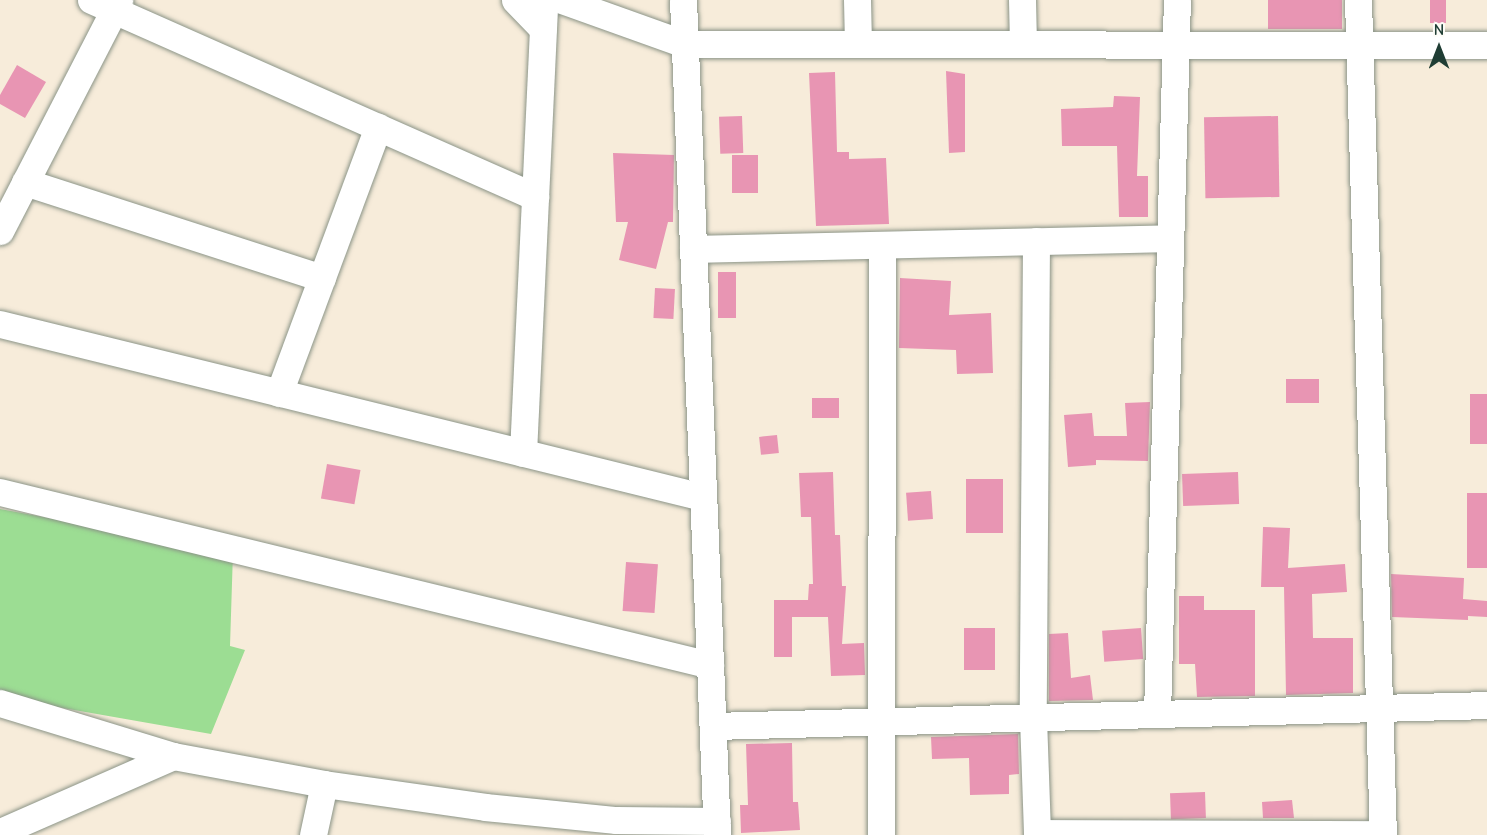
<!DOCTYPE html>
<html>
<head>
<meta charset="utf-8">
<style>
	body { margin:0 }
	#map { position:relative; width:1487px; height:835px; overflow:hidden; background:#f7ecda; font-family:"Comic Neue",sans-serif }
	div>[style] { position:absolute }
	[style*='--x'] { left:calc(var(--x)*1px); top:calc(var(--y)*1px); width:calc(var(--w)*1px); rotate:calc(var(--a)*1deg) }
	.green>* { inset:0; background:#9cdd93 }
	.building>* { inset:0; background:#e895b3; transform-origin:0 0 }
	.roads { filter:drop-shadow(0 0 2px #8b9487) drop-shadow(0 0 2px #8b9487) }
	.minor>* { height:27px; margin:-13.5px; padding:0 13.5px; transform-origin:13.5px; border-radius:13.5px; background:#fff }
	span { translate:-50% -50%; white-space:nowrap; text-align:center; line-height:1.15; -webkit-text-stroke:4.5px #fdfcf7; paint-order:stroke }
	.north { position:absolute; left:1409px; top:18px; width:60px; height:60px; -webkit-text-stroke:4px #fdfcf7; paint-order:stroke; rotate:0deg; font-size:16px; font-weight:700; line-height:24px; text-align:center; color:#1f3d34 }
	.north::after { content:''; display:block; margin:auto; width:21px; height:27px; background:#1f3d34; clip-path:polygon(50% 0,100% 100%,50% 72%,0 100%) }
</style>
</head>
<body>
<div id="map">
	<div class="green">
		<div style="clip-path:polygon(0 509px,233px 552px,230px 646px,245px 650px,211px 734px,0 697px)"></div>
	</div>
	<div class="building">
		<div style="left:1268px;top:0;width:74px;height:29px"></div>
		<div style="left:1430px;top:0;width:16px;height:23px"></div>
		<div style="clip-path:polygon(17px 65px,46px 82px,25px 118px,0 104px,0 95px)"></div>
		<div style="clip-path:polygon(946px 71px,965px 74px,965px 152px,949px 153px)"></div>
		<div style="clip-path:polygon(835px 72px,837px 152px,849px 152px,849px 159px,886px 158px,889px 224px,816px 226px,809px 73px)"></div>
		<div style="clip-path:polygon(1114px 96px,1140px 97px,1137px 176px,1148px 176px,1148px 217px,1119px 217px,1117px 146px,1062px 146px,1061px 109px,1113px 107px)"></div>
		<div style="left:742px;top:116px;width:37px;height:23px;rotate:88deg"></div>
		<div style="left:1278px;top:116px;width:81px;height:74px;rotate:89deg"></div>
		<div style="clip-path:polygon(613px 153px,674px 155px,673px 222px,668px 222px,656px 269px,619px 260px,628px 222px,616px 222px)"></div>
		<div style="left:758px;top:155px;width:38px;height:26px;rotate:90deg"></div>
		<div style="left:718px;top:272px;width:18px;height:46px"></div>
		<div style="clip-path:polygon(900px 278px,951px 281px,949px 315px,991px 313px,993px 373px,957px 374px,956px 350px,899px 348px)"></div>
		<div style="left:655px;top:288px;width:20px;height:30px;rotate:3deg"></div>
		<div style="left:1286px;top:379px;width:33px;height:24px"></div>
		<div style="left:1487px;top:394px;width:50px;height:17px;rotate:90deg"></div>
		<div style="left:812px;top:398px;width:27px;height:20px"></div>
		<div style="clip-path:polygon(1150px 402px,1148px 461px,1096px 460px,1096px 465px,1068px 467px,1064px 415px,1092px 413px,1094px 436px,1127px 436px,1125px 403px)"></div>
		<div style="left:777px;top:435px;width:18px;height:18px;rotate:84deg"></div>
		<div style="left:327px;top:464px;width:34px;height:35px;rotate:10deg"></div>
		<div style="clip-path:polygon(833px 472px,835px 535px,840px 535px,842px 586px,846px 586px,842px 644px,864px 643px,865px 675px,831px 676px,828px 617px,792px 617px,792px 657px,774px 657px,774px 600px,808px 600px,809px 584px,813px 584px,811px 517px,801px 517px,799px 473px)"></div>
		<div style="left:1238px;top:472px;width:32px;height:56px;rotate:88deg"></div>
		<div style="left:966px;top:479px;width:37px;height:54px"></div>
		<div style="left:931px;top:491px;width:28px;height:25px;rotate:86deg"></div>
		<div style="left:1487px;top:493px;width:75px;height:20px;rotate:90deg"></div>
		<div style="clip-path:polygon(1263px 527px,1290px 528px,1288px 568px,1345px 564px,1347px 592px,1312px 594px,1313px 638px,1353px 638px,1353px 693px,1286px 695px,1284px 587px,1261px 587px)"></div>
		<div style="left:626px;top:562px;width:32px;height:49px;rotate:4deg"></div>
		<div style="clip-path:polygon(1391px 574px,1464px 578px,1463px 599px,1487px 601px,1487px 617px,1468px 616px,1468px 620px,1392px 617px)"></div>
		<div style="clip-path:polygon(1179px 596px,1204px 596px,1204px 610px,1255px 610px,1255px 696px,1197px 697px,1195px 664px,1179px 664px)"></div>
		<div style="left:964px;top:628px;width:31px;height:42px"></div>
		<div style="left:1141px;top:628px;width:31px;height:39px;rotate:86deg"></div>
		<div style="clip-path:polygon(1068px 633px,1071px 678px,1090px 675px,1093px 700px,1049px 701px,1049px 634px)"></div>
		<div style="clip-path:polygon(1018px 734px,1019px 774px,1009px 775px,1009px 794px,970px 795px,969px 758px,932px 759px,931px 737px)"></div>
		<div style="clip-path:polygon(792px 743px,793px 802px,798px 802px,800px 830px,741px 833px,740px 805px,748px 805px,746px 744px)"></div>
		<div style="left:1205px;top:792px;width:26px;height:35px;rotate:88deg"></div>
		<div style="clip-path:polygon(1292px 800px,1294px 818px,1263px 818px,1262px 802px)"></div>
	</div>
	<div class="roads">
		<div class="minor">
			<div style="--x:91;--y:0;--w:486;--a:23.9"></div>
			<div style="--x:515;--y:0;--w:40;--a:46"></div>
			<div style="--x:562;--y:0;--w:131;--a:19.7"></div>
			<div style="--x:685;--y:44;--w:802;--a:0.07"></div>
			<div style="--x:683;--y:0;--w:836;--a:87.67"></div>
			<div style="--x:857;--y:0;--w:44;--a:88.7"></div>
			<div style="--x:1022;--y:0;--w:44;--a:88.7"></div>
			<div style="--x:1358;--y:0;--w:835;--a:88.29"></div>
			<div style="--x:25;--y:182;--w:312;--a:17.9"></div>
			<div style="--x:0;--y:231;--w:260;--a:-62.7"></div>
			<div style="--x:1036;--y:241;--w:477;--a:90.4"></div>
			<div style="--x:1033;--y:718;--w:117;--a:88"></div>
			<div style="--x:693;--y:249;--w:477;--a:-1.3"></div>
			<div style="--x:0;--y:324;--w:724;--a:13.83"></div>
			<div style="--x:279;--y:393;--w:284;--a:-69.6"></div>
			<div style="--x:523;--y:453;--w:453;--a:-87.3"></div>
			<div style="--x:0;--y:492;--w:731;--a:13.69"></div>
			<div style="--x:0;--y:703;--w:181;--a:17"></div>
			<div style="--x:173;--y:756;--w:154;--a:10.5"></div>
			<div style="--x:324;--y:784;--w:163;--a:8.1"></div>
			<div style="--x:485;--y:807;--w:132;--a:5.7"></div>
			<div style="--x:616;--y:820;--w:101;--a:0.6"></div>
			<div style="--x:1157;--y:714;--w:714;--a:-88.4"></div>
			<div style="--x:713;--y:726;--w:774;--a:-1.55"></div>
			<div style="--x:0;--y:832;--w:189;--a:-23.7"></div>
			<div style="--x:1037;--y:833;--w:346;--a:0.2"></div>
			<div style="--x:313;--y:835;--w:52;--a:-77.8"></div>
			<div style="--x:881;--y:835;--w:590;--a:-89.9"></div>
		</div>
	</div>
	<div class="north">N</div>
</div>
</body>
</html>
